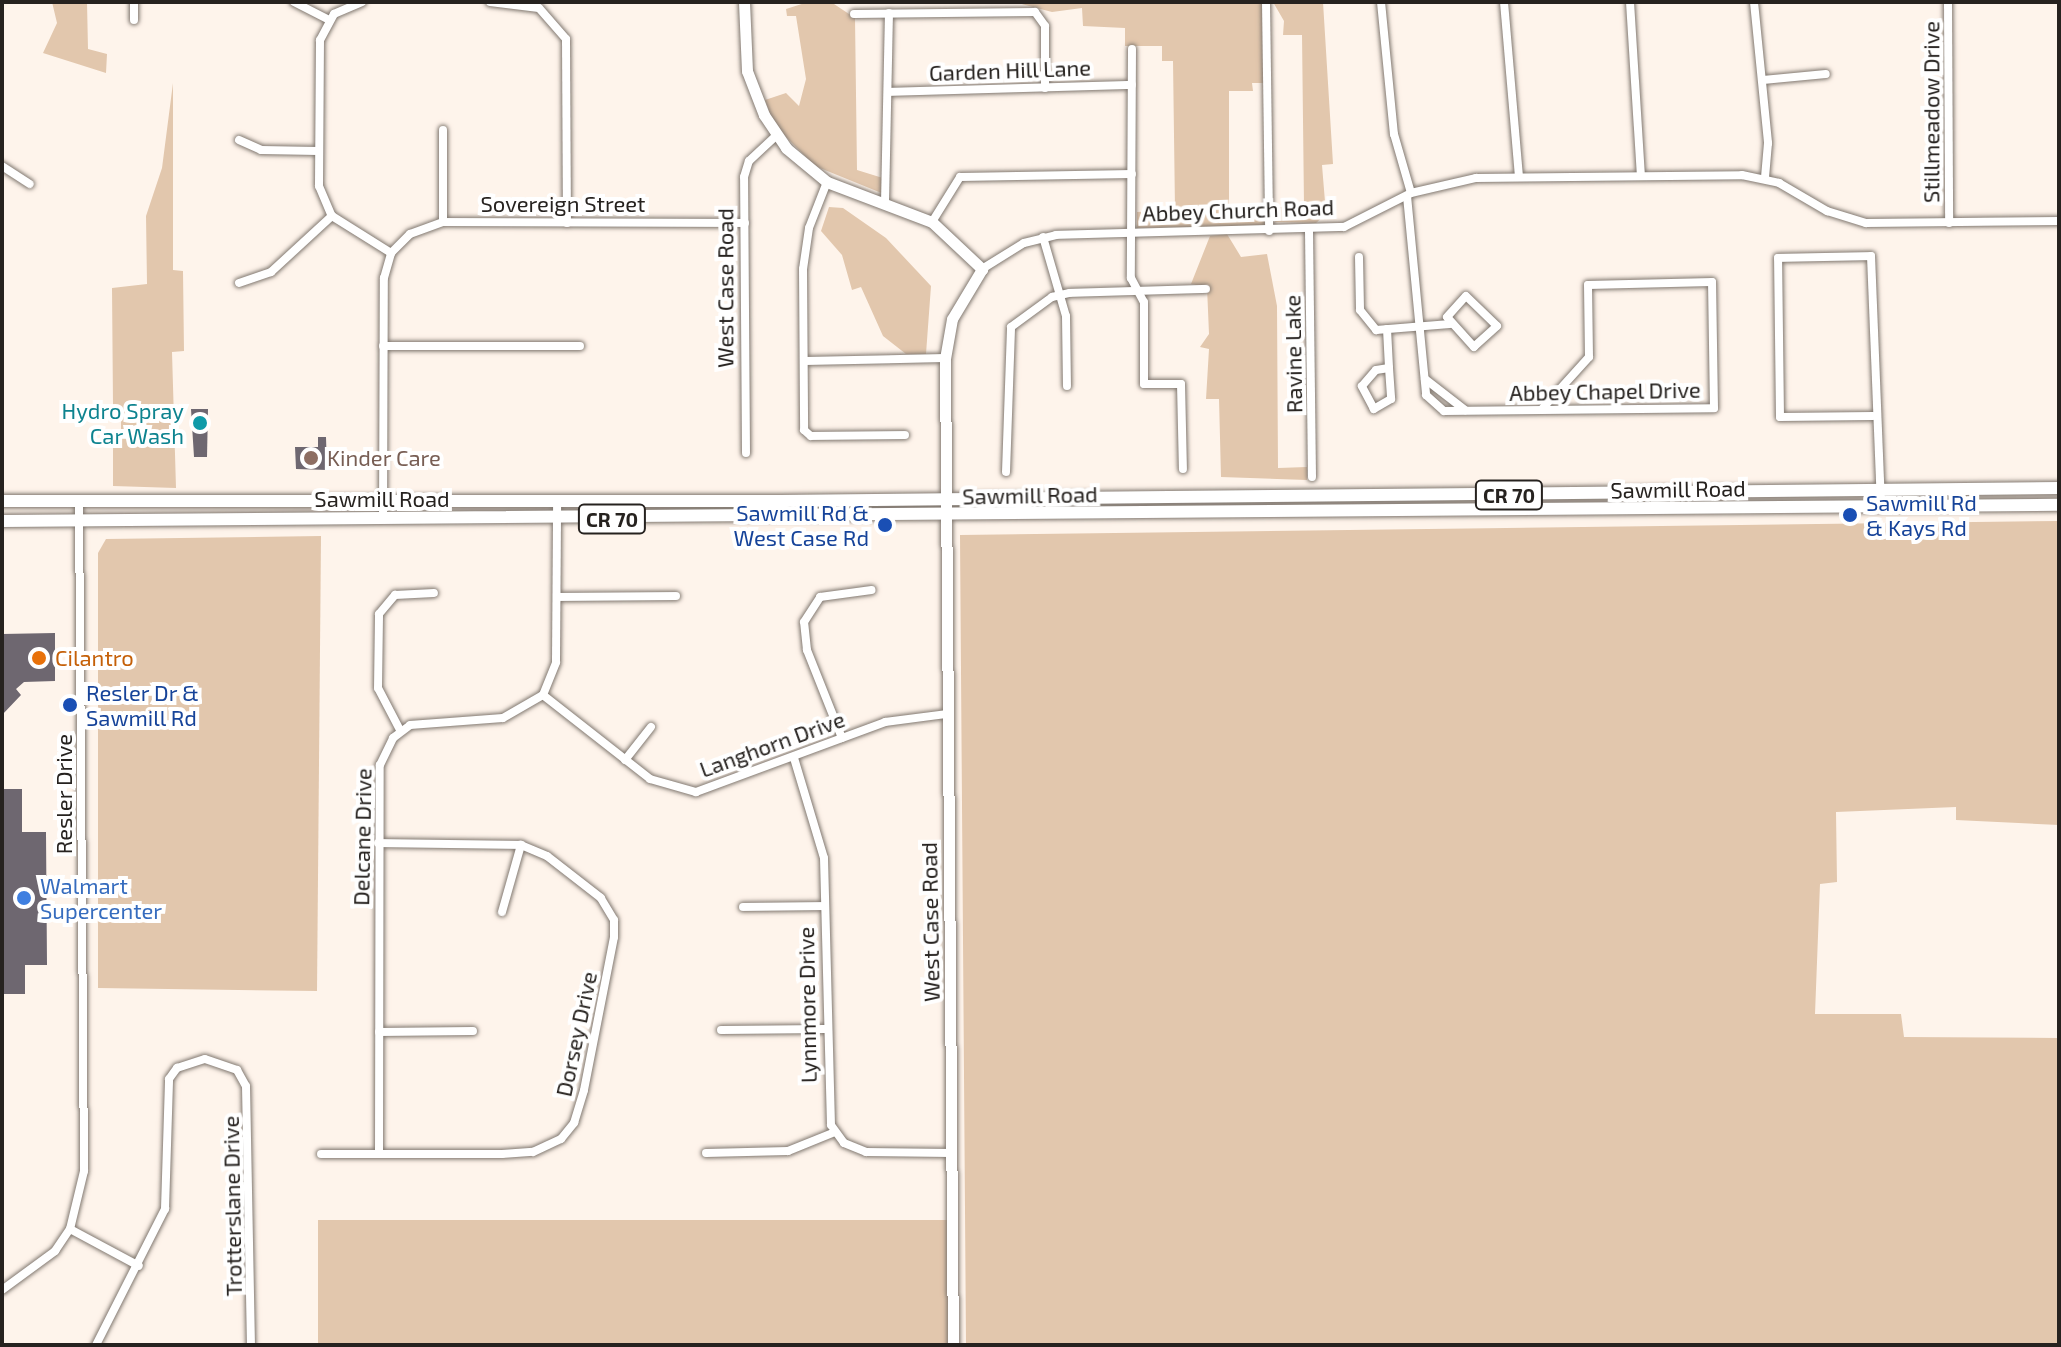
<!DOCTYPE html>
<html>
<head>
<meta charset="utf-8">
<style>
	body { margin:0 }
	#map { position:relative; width:2061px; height:1347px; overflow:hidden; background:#fef4eb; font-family:"Exo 2",sans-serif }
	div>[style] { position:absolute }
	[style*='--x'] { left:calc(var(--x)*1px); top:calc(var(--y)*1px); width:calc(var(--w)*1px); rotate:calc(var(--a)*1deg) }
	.green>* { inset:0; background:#e2c7ad; transform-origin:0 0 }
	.building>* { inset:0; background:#6e6770 }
	.roads { filter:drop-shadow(0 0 2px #817870) drop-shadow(0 0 2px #817870) }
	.minor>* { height:8px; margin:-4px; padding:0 4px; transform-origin:4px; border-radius:4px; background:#fff }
	.secondary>* { height:11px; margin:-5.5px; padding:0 5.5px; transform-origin:5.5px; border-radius:5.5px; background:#fff }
	.primary>* { height:12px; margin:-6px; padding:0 6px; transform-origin:6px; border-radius:6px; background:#fff }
	.dots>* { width:22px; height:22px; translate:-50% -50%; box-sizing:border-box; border:4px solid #fff; border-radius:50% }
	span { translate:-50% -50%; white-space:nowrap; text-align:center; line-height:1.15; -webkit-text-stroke:8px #fff; paint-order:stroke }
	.shield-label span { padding:2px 6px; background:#fff; border:2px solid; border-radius:6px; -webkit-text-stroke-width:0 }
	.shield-label { font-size:20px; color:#26221f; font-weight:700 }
	.street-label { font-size:22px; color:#26221f }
	.culture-label { font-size:22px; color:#0d838f }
	.right { translate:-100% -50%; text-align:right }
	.education-label { font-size:22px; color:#785e54 }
	.left { translate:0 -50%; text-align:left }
	.transit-label { font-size:22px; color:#164399 }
	.food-label { font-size:22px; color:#c56008 }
	.shop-label { font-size:22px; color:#366cbe }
	.frame { position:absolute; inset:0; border:4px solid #26221f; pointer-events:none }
</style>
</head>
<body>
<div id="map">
	<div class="green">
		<div style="clip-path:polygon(52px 2px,87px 2px,88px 49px,107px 54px,106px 73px,43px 53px,57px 23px)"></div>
		<div style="clip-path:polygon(808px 2px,831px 2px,855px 18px,857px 170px,886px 179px,884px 194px,815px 166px,774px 125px,765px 100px,786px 93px,799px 106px,806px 79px,796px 16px,787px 16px,786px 9px)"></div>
		<div style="clip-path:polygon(1014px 2px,1262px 2px,1263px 83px,1252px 83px,1253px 91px,1229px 91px,1229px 208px,1265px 208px,1265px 226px,1137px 228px,1137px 212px,1175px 210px,1173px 61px,1162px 61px,1162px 46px,1125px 46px,1125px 28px,1083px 26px,1082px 8px,1052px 12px)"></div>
		<div style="clip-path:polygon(1273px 2px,1323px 2px,1333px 164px,1322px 165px,1326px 214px,1316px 223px,1275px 222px,1279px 207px,1304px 206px,1302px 35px,1283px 35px,1284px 21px)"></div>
		<div style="clip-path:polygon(173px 83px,173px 270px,183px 271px,184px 351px,172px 352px,176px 488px,113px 486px,113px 433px,121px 432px,121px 407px,113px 406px,112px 288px,147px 284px,146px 216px,162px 168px)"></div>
		<div style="clip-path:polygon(829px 207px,843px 208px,886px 238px,931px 286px,926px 354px,906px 354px,883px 336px,861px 287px,852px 290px,842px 255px,821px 231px)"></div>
		<div style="clip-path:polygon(1227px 234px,1241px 257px,1267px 254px,1277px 306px,1278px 468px,1307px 467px,1307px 480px,1221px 477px,1219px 399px,1206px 399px,1209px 349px,1200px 347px,1209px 334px,1207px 287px,1191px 284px,1210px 236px)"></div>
		<div style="clip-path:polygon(2059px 521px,2059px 825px,1956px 820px,1956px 807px,1836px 812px,1837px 882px,1820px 884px,1815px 1014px,1901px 1014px,1904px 1037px,2059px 1038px,2059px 1345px,966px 1345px,960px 535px)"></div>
		<div style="clip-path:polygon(321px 536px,317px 991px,98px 988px,98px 553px,106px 539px)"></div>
		<div style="left:948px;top:1220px;width:125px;height:630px;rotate:90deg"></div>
	</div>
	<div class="building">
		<div style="clip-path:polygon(191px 409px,208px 409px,207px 457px,194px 457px)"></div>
		<div style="clip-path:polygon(318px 437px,326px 437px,327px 470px,296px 469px,295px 447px,318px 447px)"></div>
		<div style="clip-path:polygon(55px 633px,55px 681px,24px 682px,16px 689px,21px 695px,2px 715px,2px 634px)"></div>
		<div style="clip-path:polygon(2px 789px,22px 789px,22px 832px,46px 832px,47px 965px,25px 965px,25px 994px,2px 994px)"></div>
	</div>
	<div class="roads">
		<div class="minor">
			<div style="--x:134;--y:2;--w:18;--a:90"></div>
			<div style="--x:294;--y:2;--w:39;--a:27"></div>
			<div style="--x:362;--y:2;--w:30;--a:157"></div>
			<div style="--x:334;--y:14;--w:30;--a:118"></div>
			<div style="--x:320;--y:40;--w:146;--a:90.4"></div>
			<div style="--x:319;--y:186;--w:33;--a:67"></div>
			<div style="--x:332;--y:216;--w:70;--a:32.1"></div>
			<div style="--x:490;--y:2;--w:49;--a:7"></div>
			<div style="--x:539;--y:8;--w:41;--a:48.9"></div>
			<div style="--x:566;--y:39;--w:184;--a:89.7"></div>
			<div style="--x:1266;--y:2;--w:229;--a:89.2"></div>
			<div style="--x:1381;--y:2;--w:133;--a:84.4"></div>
			<div style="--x:1394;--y:134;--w:61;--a:73.9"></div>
			<div style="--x:1504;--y:2;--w:175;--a:85.1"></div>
			<div style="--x:1630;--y:2;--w:173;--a:86.4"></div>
			<div style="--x:1754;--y:2;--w:142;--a:84.3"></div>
			<div style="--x:1768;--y:143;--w:36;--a:95"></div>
			<div style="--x:1948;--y:2;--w:221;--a:89.7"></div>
			<div style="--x:854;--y:14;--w:181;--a:-0.6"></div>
			<div style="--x:1035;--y:12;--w:17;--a:54"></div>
			<div style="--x:1045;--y:26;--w:62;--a:90"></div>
			<div style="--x:1132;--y:49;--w:229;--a:90.3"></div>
			<div style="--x:1131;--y:278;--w:27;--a:62"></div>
			<div style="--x:1144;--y:302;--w:82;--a:90"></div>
			<div style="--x:1144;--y:384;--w:37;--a:0"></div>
			<div style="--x:1181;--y:384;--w:85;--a:88.7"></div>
			<div style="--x:1763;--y:80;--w:63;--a:-5.4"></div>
			<div style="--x:889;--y:92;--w:243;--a:-1.7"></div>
			<div style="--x:443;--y:130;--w:92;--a:90"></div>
			<div style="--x:239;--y:140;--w:24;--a:24"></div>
			<div style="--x:261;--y:150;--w:57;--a:1"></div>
			<div style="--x:2;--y:166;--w:33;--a:33"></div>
			<div style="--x:827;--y:182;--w:49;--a:111.4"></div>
			<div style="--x:809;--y:228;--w:41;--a:98.3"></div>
			<div style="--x:803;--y:269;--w:161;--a:89.6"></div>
			<div style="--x:804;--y:430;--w:9;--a:41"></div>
			<div style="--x:811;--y:436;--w:94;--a:-0.6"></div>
			<div style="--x:1407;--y:196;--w:200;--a:84.5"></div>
			<div style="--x:1426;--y:395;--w:24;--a:42"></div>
			<div style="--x:1444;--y:411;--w:270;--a:-0.6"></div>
			<div style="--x:1714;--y:408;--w:126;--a:-90.9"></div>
			<div style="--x:1712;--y:282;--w:124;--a:178.6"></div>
			<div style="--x:1588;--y:285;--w:72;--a:89.2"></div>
			<div style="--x:1589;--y:357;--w:70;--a:132.1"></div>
			<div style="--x:885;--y:203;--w:190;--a:-88.8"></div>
			<div style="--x:932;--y:222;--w:53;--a:-58.1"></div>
			<div style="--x:960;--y:177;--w:172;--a:-1"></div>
			<div style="--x:1309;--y:231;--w:246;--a:89.3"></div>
			<div style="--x:1043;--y:237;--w:82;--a:73.8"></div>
			<div style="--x:1066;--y:316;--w:70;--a:89.2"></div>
			<div style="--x:1359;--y:257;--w:53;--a:88.9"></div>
			<div style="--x:1360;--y:310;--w:26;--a:51"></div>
			<div style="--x:1376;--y:330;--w:74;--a:-4.6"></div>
			<div style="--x:982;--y:269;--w:49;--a:-31.8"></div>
			<div style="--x:1024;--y:243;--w:33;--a:-14"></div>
			<div style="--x:1056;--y:235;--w:288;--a:-1.6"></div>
			<div style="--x:1344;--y:227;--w:75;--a:-26.9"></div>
			<div style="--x:1411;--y:193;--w:67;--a:-13"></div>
			<div style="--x:1476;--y:178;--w:266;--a:-0.6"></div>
			<div style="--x:1742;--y:175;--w:38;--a:12"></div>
			<div style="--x:1779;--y:183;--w:56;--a:30.3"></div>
			<div style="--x:1827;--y:211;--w:41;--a:17.1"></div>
			<div style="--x:1866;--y:223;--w:193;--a:-0.6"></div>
			<div style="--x:239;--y:283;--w:34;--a:-19"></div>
			<div style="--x:271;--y:272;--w:83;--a:-42.6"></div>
			<div style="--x:1466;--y:296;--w:43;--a:44.1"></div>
			<div style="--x:1497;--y:326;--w:31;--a:138"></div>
			<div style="--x:1474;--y:347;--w:40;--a:-132"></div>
			<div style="--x:1447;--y:317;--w:28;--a:-48"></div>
			<div style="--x:1387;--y:329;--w:39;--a:87"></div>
			<div style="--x:1389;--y:368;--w:31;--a:86"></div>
			<div style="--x:1391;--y:399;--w:20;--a:150"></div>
			<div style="--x:1374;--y:409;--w:26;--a:-118"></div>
			<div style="--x:1362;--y:386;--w:21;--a:-49"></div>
			<div style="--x:1376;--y:370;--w:13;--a:-9"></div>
			<div style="--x:383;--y:346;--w:197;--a:0"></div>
			<div style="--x:805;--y:361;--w:140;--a:-1.2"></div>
			<div style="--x:1425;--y:379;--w:51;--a:37.8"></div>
			<div style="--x:1873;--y:416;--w:93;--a:179.4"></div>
			<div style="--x:1780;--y:417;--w:159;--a:-90.7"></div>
			<div style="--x:1778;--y:258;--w:93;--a:-1.2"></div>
			<div style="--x:1871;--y:256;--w:251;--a:87.7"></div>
			<div style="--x:746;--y:453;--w:276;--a:-90.4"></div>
			<div style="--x:744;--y:177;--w:17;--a:-73"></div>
			<div style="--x:749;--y:161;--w:37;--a:-43"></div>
			<div style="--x:1006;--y:472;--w:145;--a:-88"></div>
			<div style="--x:1011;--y:327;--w:51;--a:-36.2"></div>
			<div style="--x:1052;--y:297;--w:18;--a:-13"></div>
			<div style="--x:1070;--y:293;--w:136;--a:-1.7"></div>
			<div style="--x:383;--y:519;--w:241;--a:-89.8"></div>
			<div style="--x:384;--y:278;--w:26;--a:-74"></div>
			<div style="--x:391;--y:253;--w:27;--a:-45"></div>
			<div style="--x:410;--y:234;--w:35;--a:-20"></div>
			<div style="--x:443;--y:222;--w:302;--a:0.2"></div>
			<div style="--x:558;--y:597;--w:118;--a:-0.5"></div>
			<div style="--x:543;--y:695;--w:136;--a:38.1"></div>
			<div style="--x:650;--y:779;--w:48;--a:15.8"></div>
			<div style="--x:696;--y:792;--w:202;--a:-20.3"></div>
			<div style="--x:885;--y:722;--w:63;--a:-7.4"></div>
			<div style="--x:400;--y:730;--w:47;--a:-117.6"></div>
			<div style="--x:378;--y:688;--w:74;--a:-89.2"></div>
			<div style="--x:379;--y:614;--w:25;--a:-50"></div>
			<div style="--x:395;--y:595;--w:39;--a:-3"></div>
			<div style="--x:842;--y:738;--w:95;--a:-111.7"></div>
			<div style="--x:807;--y:650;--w:28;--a:-96"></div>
			<div style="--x:804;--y:622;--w:30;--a:-57"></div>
			<div style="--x:820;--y:597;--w:52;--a:-7.7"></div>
			<div style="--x:794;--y:758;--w:104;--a:73.3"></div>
			<div style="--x:824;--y:858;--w:267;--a:88.5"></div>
			<div style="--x:831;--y:1125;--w:22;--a:54"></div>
			<div style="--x:844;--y:1143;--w:24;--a:22"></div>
			<div style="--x:866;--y:1152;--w:85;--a:0.7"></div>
			<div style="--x:625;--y:760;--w:42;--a:-51.8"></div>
			<div style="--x:743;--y:907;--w:81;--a:-0.7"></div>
			<div style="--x:502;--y:912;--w:70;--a:-74.2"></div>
			<div style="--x:721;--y:1030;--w:104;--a:-0.6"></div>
			<div style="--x:379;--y:1032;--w:94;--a:-0.6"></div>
			<div style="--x:706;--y:1153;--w:82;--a:-1.4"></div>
			<div style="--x:788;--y:1151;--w:51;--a:-22"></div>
			<div style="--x:321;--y:1154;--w:181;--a:0"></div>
			<div style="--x:502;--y:1154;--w:31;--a:-4"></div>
			<div style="--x:533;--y:1152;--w:31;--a:-25"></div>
			<div style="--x:561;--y:1139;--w:21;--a:-51"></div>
			<div style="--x:574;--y:1123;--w:34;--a:-73"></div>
			<div style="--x:584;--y:1090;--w:156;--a:-78.9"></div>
			<div style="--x:614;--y:937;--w:17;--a:-90"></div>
			<div style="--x:614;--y:920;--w:26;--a:-121"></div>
			<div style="--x:601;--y:898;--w:68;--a:-142.1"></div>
			<div style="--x:547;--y:856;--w:28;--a:-157"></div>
			<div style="--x:521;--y:845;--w:143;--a:-179.2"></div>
			<div style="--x:379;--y:1154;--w:389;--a:-89.9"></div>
			<div style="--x:380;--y:765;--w:30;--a:-64"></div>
			<div style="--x:393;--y:738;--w:21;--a:-37"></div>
			<div style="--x:410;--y:725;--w:93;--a:-4.3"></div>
			<div style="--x:503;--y:718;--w:46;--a:-29.9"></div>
			<div style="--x:543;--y:695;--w:35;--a:-68"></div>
			<div style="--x:556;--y:662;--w:160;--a:-89.6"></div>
			<div style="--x:70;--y:1229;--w:78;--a:28.2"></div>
			<div style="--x:2;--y:1290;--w:66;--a:-36.3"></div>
			<div style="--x:55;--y:1251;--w:27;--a:-56"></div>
			<div style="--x:70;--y:1229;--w:60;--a:-76.4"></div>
			<div style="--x:84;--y:1171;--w:670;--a:-90.43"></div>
			<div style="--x:96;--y:1345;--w:153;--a:-63.1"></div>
			<div style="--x:165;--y:1209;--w:130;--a:-88.2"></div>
			<div style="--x:169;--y:1079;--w:14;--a:-54"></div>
			<div style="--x:177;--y:1068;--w:29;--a:-18"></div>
			<div style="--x:205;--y:1059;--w:34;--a:19"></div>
			<div style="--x:237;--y:1070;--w:18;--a:61"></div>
			<div style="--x:246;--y:1086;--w:259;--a:88.9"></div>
		</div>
		<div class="secondary">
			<div style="--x:744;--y:2;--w:69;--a:87.5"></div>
			<div style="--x:747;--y:71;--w:47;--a:68.9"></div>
			<div style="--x:764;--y:115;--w:40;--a:56"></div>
			<div style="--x:786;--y:148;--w:53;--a:39.7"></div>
			<div style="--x:827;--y:182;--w:112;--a:20.9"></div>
			<div style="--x:932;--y:222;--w:69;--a:43.2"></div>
			<div style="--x:982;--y:269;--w:58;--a:121"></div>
			<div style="--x:952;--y:319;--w:40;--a:100"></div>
			<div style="--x:945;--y:358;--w:987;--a:89.54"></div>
		</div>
		<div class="primary">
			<div style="--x:2;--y:501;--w:777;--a:0"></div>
			<div style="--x:779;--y:501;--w:1280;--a:-0.58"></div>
			<div style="--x:2;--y:521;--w:2057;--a:-0.45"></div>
		</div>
	</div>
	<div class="dots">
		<div style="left:200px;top:423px;background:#0f9aa8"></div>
		<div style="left:311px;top:458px;background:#8d6e63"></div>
		<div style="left:1850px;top:515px;background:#1a4fb4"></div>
		<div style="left:885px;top:525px;background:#1a4fb4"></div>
		<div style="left:39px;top:658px;background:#e8710a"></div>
		<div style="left:70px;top:705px;background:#1a4fb4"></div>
		<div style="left:24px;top:898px;background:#3f7fe0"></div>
	</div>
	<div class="shield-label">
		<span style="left:1509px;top:495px">CR 70</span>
		<span style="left:612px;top:519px">CR 70</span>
	</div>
	<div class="street-label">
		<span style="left:1010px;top:70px;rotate:-2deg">Garden Hill Lane</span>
		<span style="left:1931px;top:112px;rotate:-90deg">Stillmeadow Drive</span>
		<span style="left:563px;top:204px">Sovereign Street</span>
		<span style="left:1238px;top:210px;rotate:-2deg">Abbey Church Road</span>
		<span style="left:725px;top:288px;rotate:-90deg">West Case Road</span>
		<span style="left:1293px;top:354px;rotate:-91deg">Ravine Lake</span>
		<span style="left:1605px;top:391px;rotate:-1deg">Abbey Chapel Drive</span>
		<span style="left:1678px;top:489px;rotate:-1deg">Sawmill Road</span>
		<span style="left:1030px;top:495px;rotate:-1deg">Sawmill Road</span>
		<span style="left:382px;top:499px">Sawmill Road</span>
		<span style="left:772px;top:744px;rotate:-20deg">Langhorn Drive</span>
		<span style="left:64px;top:794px;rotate:-90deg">Resler Drive</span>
		<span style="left:362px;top:837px;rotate:-89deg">Delcane Drive</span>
		<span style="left:930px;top:922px;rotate:-91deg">West Case Road</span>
		<span style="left:807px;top:1005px;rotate:-91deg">Lynnmore Drive</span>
		<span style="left:576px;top:1034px;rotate:-78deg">Dorsey Drive</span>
		<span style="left:232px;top:1206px;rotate:-91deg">Trotterslane Drive</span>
	</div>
	<div class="culture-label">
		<span class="right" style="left:184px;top:423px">Hydro Spray<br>Car Wash</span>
	</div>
	<div class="education-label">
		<span class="left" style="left:327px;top:458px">Kinder Care</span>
	</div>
	<div class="transit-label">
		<span class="left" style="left:1866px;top:515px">Sawmill Rd<br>&amp; Kays Rd</span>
		<span class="right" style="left:869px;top:525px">Sawmill Rd &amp;<br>West Case Rd</span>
		<span class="left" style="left:86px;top:705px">Resler Dr &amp;<br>Sawmill Rd</span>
	</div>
	<div class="food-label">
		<span class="left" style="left:55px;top:658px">Cilantro</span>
	</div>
	<div class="shop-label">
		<span class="left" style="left:40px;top:898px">Walmart<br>Supercenter</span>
	</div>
	<div class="frame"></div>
</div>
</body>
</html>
